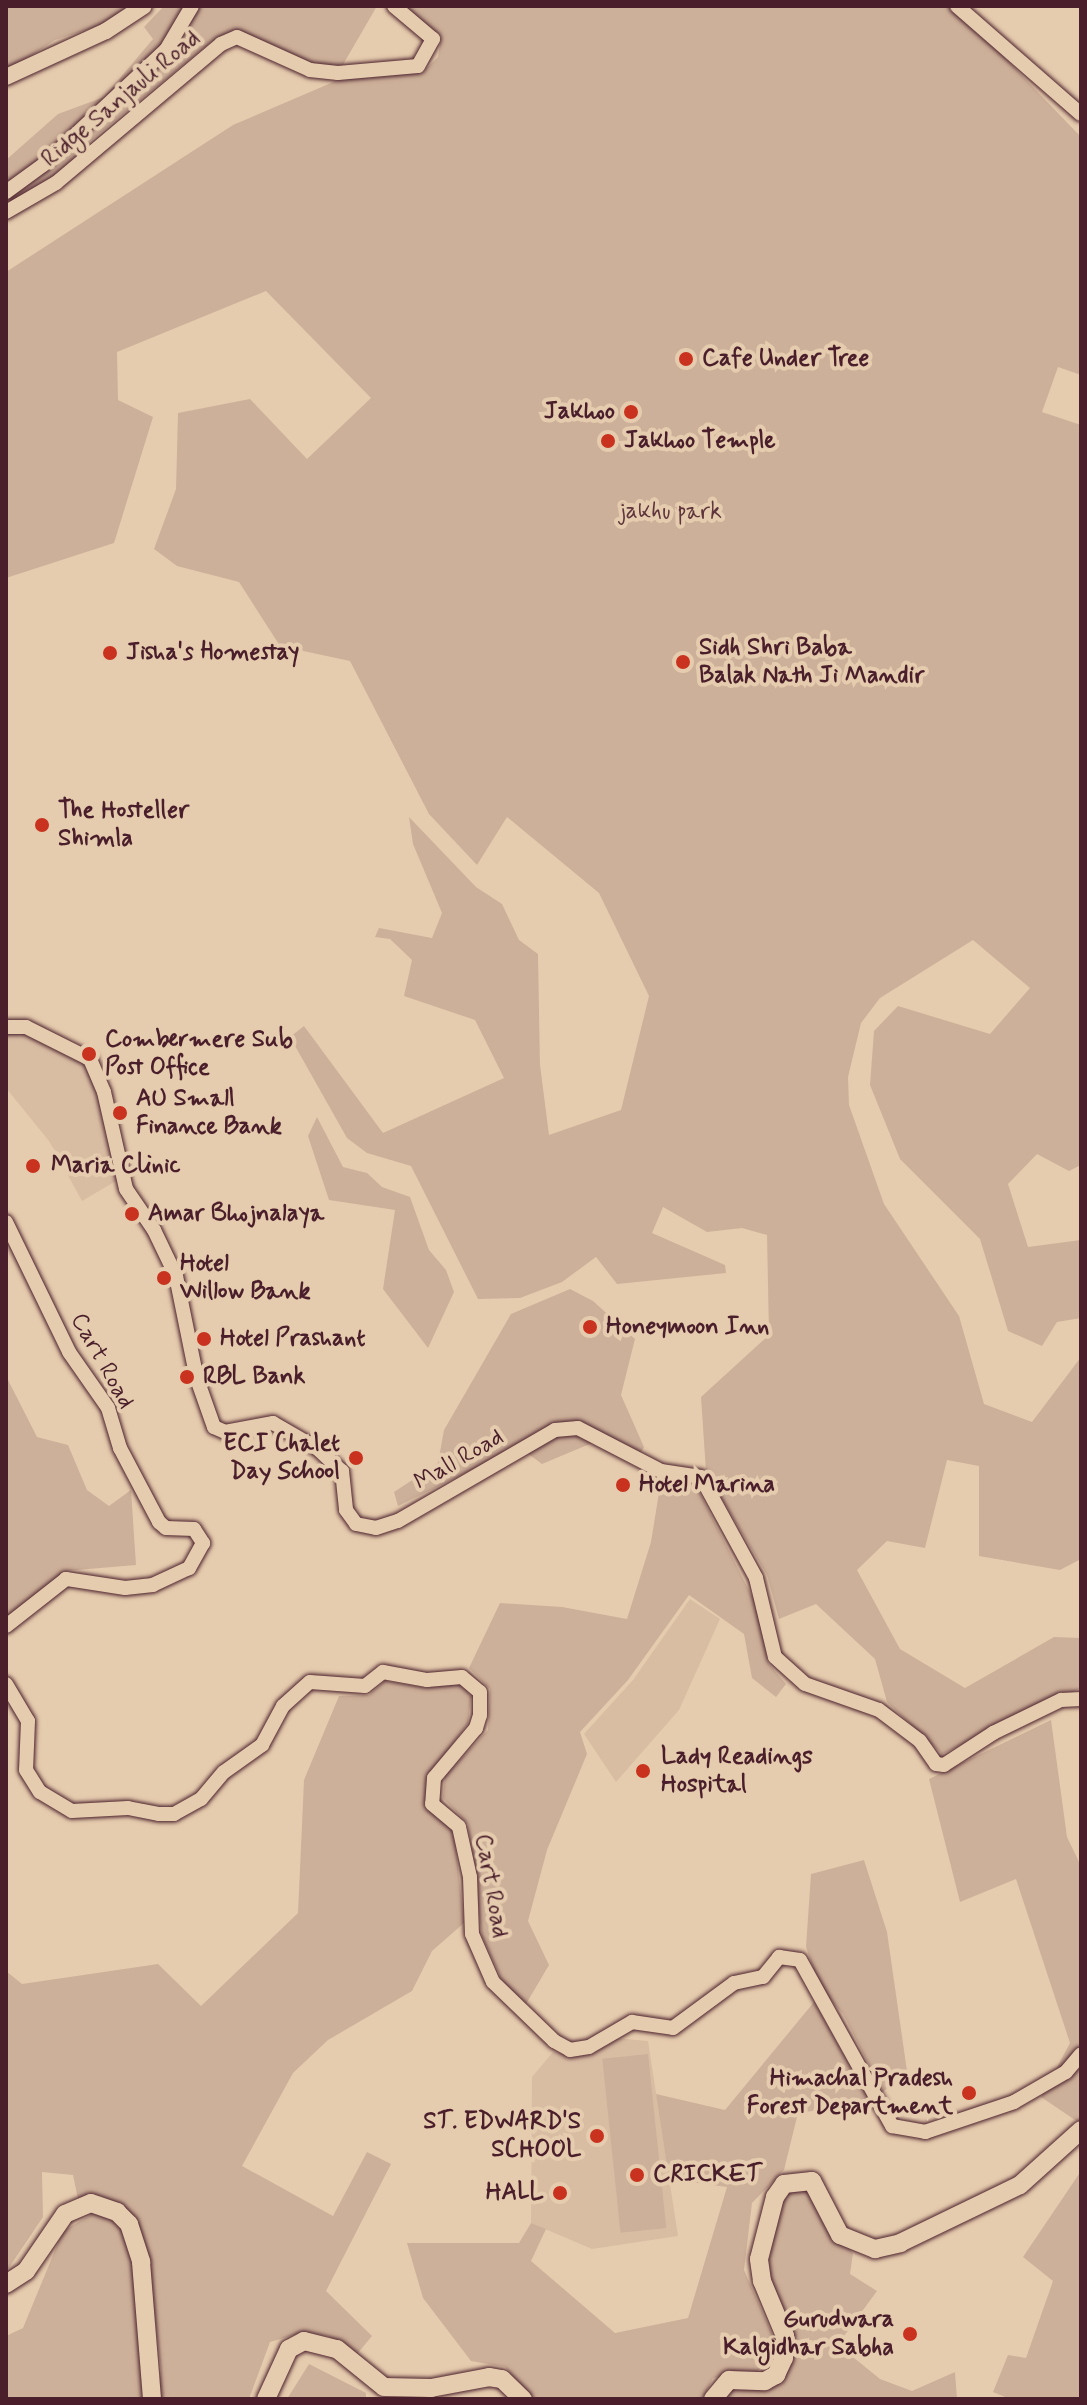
<!DOCTYPE html>
<html>
<head>
<meta charset="utf-8">
<style>
	body { margin:0 }
	#map { position:relative; width:1087px; height:2405px; overflow:hidden; background:#e6ccae; font-family:Mynerve,sans-serif }
	div>[style] { position:absolute }
	[style*='--x'] { left:calc(var(--x)*1px); top:calc(var(--y)*1px); width:calc(var(--w)*1px); rotate:calc(var(--a)*1deg) }
	.built>* { inset:0; background:#d9bda3 }
	.green>* { inset:0; background:#cdb099; transform-origin:0 0 }
	.roads { filter:drop-shadow(0 0 2px #4a1f2b) drop-shadow(0 0 2px #4a1f2b) }
	.secondary>* { height:14px; margin:-7px; padding:0 7px; transform-origin:7px; border-radius:7px; background:#e6ccae }
	.primary>* { height:16px; margin:-8px; padding:0 8px; transform-origin:8px; border-radius:8px; background:#e6ccae }
	.highway>* { height:18px; margin:-9px; padding:0 9px; transform-origin:9px; border-radius:9px; background:#e6ccae }
	.dots>* { width:22px; height:22px; translate:-50% -50%; box-sizing:border-box; border:4px solid #e6ccae; border-radius:50% }
	span { translate:-50% -50%; white-space:nowrap; text-align:center; line-height:1.15; -webkit-text-stroke:8px #e6ccae; paint-order:stroke }
	.street-label { font-size:24px; color:#4a1f2b }
	.poi-label { font-size:24px; color:#4a1f2b; font-weight:700 }
	.left { translate:0 -50%; text-align:left }
	.right { translate:-100% -50%; text-align:right }
	.park-label { font-size:24px; color:#5e353c }
	.frame { position:absolute; inset:0; border:8px solid #4a1f2b; pointer-events:none }
</style>
</head>
<body>
<div id="map">
	<div class="built">
		<div style="clip-path:polygon(6px 1022px,32px 1024px,98px 1056px,128px 1174px,82px 1201px,49px 1141px,6px 1088px)"></div>
		<div style="clip-path:polygon(690px 1599px,720px 1619px,679px 1710px,616px 1782px,584px 1734px,633px 1680px)"></div>
		<div style="clip-path:polygon(615px 2038px,648px 2041px,678px 2236px,592px 2249px,531px 2223px,532px 2077px,553px 2052px,580px 2056px)"></div>
	</div>
	<div class="green">
		<div style="clip-path:polygon(6px 6px,142px 6px,135px 14px,55px 40px,6px 72px)"></div>
		<div style="clip-path:polygon(164px 6px,377px 6px,341px 68px,308px 62px,239px 31px,211px 42px,84px 146px,54px 186px,17px 205px,6px 193px,6px 160px,58px 114px,104px 97px,153px 39px,144px 27px)"></div>
		<div style="clip-path:polygon(405px 6px,955px 6px,1081px 137px,1081px 375px,1058px 367px,1042px 412px,1081px 425px,1081px 1165px,1069px 1171px,1037px 1154px,1008px 1184px,1028px 1247px,1081px 1240px,1081px 1318px,1057px 1322px,1042px 1346px,1008px 1331px,980px 1239px,900px 1159px,870px 1085px,874px 1031px,898px 1006px,990px 1034px,1030px 988px,973px 940px,880px 998px,861px 1023px,848px 1077px,849px 1105px,884px 1204px,959px 1316px,984px 1404px,1032px 1422px,1081px 1357px,1081px 1559px,1060px 1570px,979px 1556px,979px 1466px,947px 1460px,925px 1548px,887px 1541px,857px 1570px,900px 1649px,965px 1688px,1054px 1637px,1081px 1638px,1081px 1688px,942px 1754px,887px 1702px,875px 1659px,816px 1604px,779px 1619px,767px 1575px,706px 1472px,701px 1397px,769px 1335px,767px 1235px,742px 1228px,707px 1232px,663px 1207px,652px 1233px,725px 1265px,726px 1273px,617px 1284px,596px 1257px,562px 1282px,520px 1298px,478px 1299px,411px 1166px,367px 1153px,347px 1138px,290px 1037px,304px 1026px,383px 1133px,504px 1078px,475px 1020px,404px 996px,412px 960px,390px 939px,375px 937px,379px 928px,432px 938px,442px 913px,413px 844px,409px 817px,476px 887px,502px 904px,519px 940px,538px 954px,540px 1065px,549px 1135px,621px 1110px,649px 996px,599px 893px,507px 817px,477px 865px,429px 814px,350px 661px,280px 646px,239px 582px,177px 566px,154px 549px,176px 489px,178px 413px,250px 399px,307px 459px,371px 398px,266px 291px,117px 352px,118px 400px,153px 417px,114px 543px,6px 578px,6px 272px,233px 125px,338px 80px,422px 73px,438px 57px,441px 37px)"></div>
		<div style="clip-path:polygon(317px 1117px,343px 1167px,367px 1173px,382px 1187px,410px 1197px,429px 1250px,446px 1270px,454px 1292px,428px 1348px,383px 1289px,395px 1210px,329px 1200px,308px 1136px)"></div>
		<div style="clip-path:polygon(570px 1289px,593px 1301px,635px 1339px,621px 1395px,644px 1447px,640px 1454px,604px 1438px,542px 1464px,519px 1447px,398px 1506px,394px 1492px,438px 1463px,444px 1430px,511px 1314px)"></div>
		<div style="clip-path:polygon(6px 1376px,37px 1437px,68px 1445px,87px 1490px,109px 1506px,131px 1490px,136px 1565px,65px 1571px,6px 1619px)"></div>
		<div style="clip-path:polygon(661px 1480px,696px 1486px,758px 1608px,768px 1663px,786px 1684px,776px 1697px,752px 1678px,744px 1634px,689px 1595px,628px 1680px,580px 1732px,587px 1754px,547px 1850px,528px 1921px,549px 1965px,526px 2004px,503px 1982px,482px 1936px,468px 1824px,443px 1798px,445px 1776px,488px 1730px,490px 1689px,469px 1668px,500px 1603px,562px 1607px,627px 1619px,651px 1542px)"></div>
		<div style="clip-path:polygon(385px 1681px,426px 1688px,461px 1683px,471px 1697px,468px 1723px,430px 1775px,426px 1806px,454px 1831px,464px 1923px,432px 1951px,412px 1991px,328px 2040px,293px 2073px,242px 2166px,333px 2216px,367px 2152px,391px 2164px,326px 2291px,372px 2336px,357px 2354px,328px 2336px,304px 2332px,270px 2342px,249px 2399px,157px 2399px,161px 2370px,149px 2264px,130px 2219px,102px 2196px,78px 2199px,73px 2175px,42px 2172px,43px 2217px,6px 2272px,6px 1971px,22px 1984px,158px 1964px,201px 2006px,298px 1913px,304px 1780px,339px 1696px,369px 1695px)"></div>
		<div style="clip-path:polygon(1051px 1720px,1067px 1837px,1081px 1866px,1081px 2124px,1041px 2097px,1070px 2043px,1016px 1879px,960px 1902px,929px 1779px)"></div>
		<div style="clip-path:polygon(864px 1860px,887px 1932px,907px 2071px,883px 2092px,843px 2014px,820px 1988px,806px 1947px,811px 1874px)"></div>
		<div style="clip-path:polygon(814px 2002px,871px 2103px,798px 2113px,784px 2170px,752px 2203px,744px 2270px,773px 2336px,770px 2358px,757px 2372px,713px 2378px,703px 2399px,531px 2399px,505px 2367px,471px 2361px,423px 2298px,407px 2243px,519px 2243px,531px 2223px,546px 2229px,531px 2261px,615px 2333px,688px 2318px,727px 2187px,669px 2179px,656px 2094px,725px 2110px)"></div>
		<div style="left:648px;top:2054px;width:175px;height:46px;rotate:84deg"></div>
		<div style="clip-path:polygon(1081px 2171px,1081px 2399px,1010px 2399px,993px 2392px,1008px 2355px,1026px 2358px,1053px 2281px,1023px 2257px)"></div>
		<div style="clip-path:polygon(810px 2185px,837px 2237px,853px 2253px,850px 2274px,877px 2291px,844px 2336px,848px 2353px,880px 2379px,912px 2391px,955px 2372px,957px 2399px,718px 2399px,732px 2384px,752px 2382px,788px 2358px,763px 2259px,787px 2186px)"></div>
		<div style="clip-path:polygon(96px 2212px,120px 2225px,134px 2262px,143px 2399px,6px 2399px,6px 2336px,23px 2328px,63px 2231px)"></div>
		<div style="clip-path:polygon(309px 2364px,366px 2393px,366px 2399px,287px 2399px)"></div>
	</div>
	<div class="roads">
		<div class="secondary">
			<div style="--x:957;--y:6;--w:164;--a:41.1"></div>
			<div style="--x:6;--y:192;--w:46;--a:-36.1"></div>
			<div style="--x:43;--y:165;--w:168;--a:-43.1"></div>
			<div style="--x:166;--y:50;--w:51;--a:-59.4"></div>
			<div style="--x:6;--y:212;--w:58;--a:-30.1"></div>
			<div style="--x:56;--y:183;--w:216;--a:-40.1"></div>
			<div style="--x:221;--y:44;--w:17;--a:-24"></div>
			<div style="--x:237;--y:37;--w:80;--a:24.3"></div>
			<div style="--x:310;--y:70;--w:28;--a:6"></div>
			<div style="--x:338;--y:73;--w:80;--a:-5"></div>
			<div style="--x:418;--y:66;--w:31;--a:-61"></div>
			<div style="--x:433;--y:39;--w:51;--a:-139.8"></div>
			<div style="--x:6;--y:1027;--w:20;--a:0"></div>
			<div style="--x:26;--y:1027;--w:72;--a:26.6"></div>
			<div style="--x:90;--y:1059;--w:36;--a:67"></div>
			<div style="--x:104;--y:1092;--w:99;--a:77.2"></div>
			<div style="--x:126;--y:1189;--w:50;--a:55.7"></div>
			<div style="--x:154;--y:1230;--w:51;--a:64.4"></div>
			<div style="--x:176;--y:1276;--w:105;--a:78.5"></div>
			<div style="--x:197;--y:1379;--w:51;--a:70.5"></div>
			<div style="--x:214;--y:1427;--w:12;--a:24"></div>
			<div style="--x:225;--y:1432;--w:49;--a:-10.6"></div>
			<div style="--x:273;--y:1423;--w:52;--a:30"></div>
			<div style="--x:318;--y:1449;--w:33;--a:43"></div>
			<div style="--x:342;--y:1471;--w:39;--a:84"></div>
			<div style="--x:346;--y:1510;--w:17;--a:54"></div>
			<div style="--x:356;--y:1524;--w:20;--a:11"></div>
			<div style="--x:376;--y:1528;--w:23;--a:-18"></div>
			<div style="--x:398;--y:1521;--w:181;--a:-30.1"></div>
			<div style="--x:555;--y:1430;--w:23;--a:-5"></div>
			<div style="--x:578;--y:1428;--w:93;--a:27.4"></div>
			<div style="--x:661;--y:1471;--w:40;--a:8.5"></div>
			<div style="--x:701;--y:1477;--w:115;--a:61.4"></div>
			<div style="--x:756;--y:1578;--w:81;--a:76.5"></div>
			<div style="--x:775;--y:1657;--w:40;--a:42"></div>
			<div style="--x:805;--y:1684;--w:78;--a:19.4"></div>
			<div style="--x:879;--y:1710;--w:51;--a:37.1"></div>
			<div style="--x:920;--y:1741;--w:28;--a:55"></div>
			<div style="--x:936;--y:1764;--w:8;--a:7"></div>
			<div style="--x:944;--y:1765;--w:59;--a:-33.1"></div>
			<div style="--x:993;--y:1733;--w:76;--a:-25.9"></div>
			<div style="--x:1061;--y:1700;--w:20;--a:-3"></div>
			<div style="--x:6;--y:1222;--w:144;--a:64.1"></div>
			<div style="--x:69;--y:1352;--w:68;--a:55.1"></div>
			<div style="--x:108;--y:1408;--w:42;--a:73.3"></div>
			<div style="--x:120;--y:1448;--w:84;--a:62.2"></div>
			<div style="--x:159;--y:1522;--w:9;--a:41"></div>
			<div style="--x:166;--y:1528;--w:28;--a:2"></div>
			<div style="--x:194;--y:1529;--w:17;--a:57"></div>
			<div style="--x:203;--y:1543;--w:29;--a:119"></div>
			<div style="--x:189;--y:1568;--w:40;--a:155"></div>
			<div style="--x:153;--y:1585;--w:28;--a:174"></div>
			<div style="--x:125;--y:1588;--w:60;--a:-171.3"></div>
			<div style="--x:66;--y:1579;--w:76;--a:141.9"></div>
			<div style="--x:6;--y:1684;--w:43;--a:59.3"></div>
			<div style="--x:28;--y:1721;--w:49;--a:92.3"></div>
			<div style="--x:26;--y:1770;--w:26;--a:58"></div>
			<div style="--x:40;--y:1792;--w:37;--a:31"></div>
			<div style="--x:72;--y:1811;--w:56;--a:-3.1"></div>
			<div style="--x:128;--y:1808;--w:32;--a:11"></div>
			<div style="--x:159;--y:1814;--w:15;--a:0"></div>
			<div style="--x:174;--y:1814;--w:31;--a:-29"></div>
			<div style="--x:201;--y:1799;--w:35;--a:-50"></div>
			<div style="--x:224;--y:1772;--w:47;--a:-35.4"></div>
			<div style="--x:262;--y:1745;--w:44;--a:-61.7"></div>
			<div style="--x:283;--y:1706;--w:36;--a:-42"></div>
			<div style="--x:310;--y:1682;--w:55;--a:4.2"></div>
			<div style="--x:365;--y:1686;--w:23;--a:-38"></div>
			<div style="--x:383;--y:1672;--w:45;--a:10.3"></div>
			<div style="--x:427;--y:1680;--w:35;--a:-5"></div>
			<div style="--x:462;--y:1677;--w:23;--a:40"></div>
			<div style="--x:480;--y:1692;--w:23;--a:90"></div>
			<div style="--x:480;--y:1715;--w:14;--a:107"></div>
			<div style="--x:476;--y:1728;--w:65;--a:130"></div>
			<div style="--x:434;--y:1778;--w:26;--a:94"></div>
			<div style="--x:432;--y:1804;--w:35;--a:40"></div>
			<div style="--x:459;--y:1827;--w:51;--a:77.6"></div>
			<div style="--x:470;--y:1877;--w:57;--a:88"></div>
			<div style="--x:472;--y:1934;--w:52;--a:66.4"></div>
			<div style="--x:493;--y:1982;--w:85;--a:44"></div>
			<div style="--x:554;--y:2041;--w:18;--a:29"></div>
			<div style="--x:570;--y:2050;--w:19;--a:-9"></div>
			<div style="--x:589;--y:2047;--w:50;--a:-30.2"></div>
			<div style="--x:632;--y:2022;--w:41;--a:8.3"></div>
			<div style="--x:673;--y:2028;--w:76;--a:-36.4"></div>
			<div style="--x:734;--y:1983;--w:30;--a:-12"></div>
			<div style="--x:763;--y:1977;--w:26;--a:-51"></div>
			<div style="--x:779;--y:1957;--w:21;--a:8"></div>
			<div style="--x:800;--y:1960;--w:190;--a:61"></div>
			<div style="--x:892;--y:2126;--w:34;--a:10"></div>
			<div style="--x:925;--y:2132;--w:94;--a:-18.6"></div>
			<div style="--x:1014;--y:2102;--w:60;--a:-30"></div>
			<div style="--x:1066;--y:2072;--w:23;--a:-50"></div>
		</div>
		<div class="primary">
			<div style="--x:6;--y:77;--w:110;--a:-24.7"></div>
			<div style="--x:106;--y:31;--w:45;--a:-33.3"></div>
		</div>
		<div class="highway">
			<div style="--x:6;--y:2284;--w:24;--a:-33"></div>
			<div style="--x:26;--y:2271;--w:69;--a:-55.6"></div>
			<div style="--x:65;--y:2214;--w:28;--a:-23"></div>
			<div style="--x:91;--y:2203;--w:28;--a:19"></div>
			<div style="--x:117;--y:2212;--w:17;--a:45"></div>
			<div style="--x:129;--y:2224;--w:40;--a:72"></div>
			<div style="--x:141;--y:2262;--w:137;--a:85.4"></div>
			<div style="--x:266;--y:2399;--w:55;--a:-65.3"></div>
			<div style="--x:289;--y:2349;--w:17;--a:-28"></div>
			<div style="--x:304;--y:2341;--w:34;--a:14"></div>
			<div style="--x:337;--y:2349;--w:60;--a:39"></div>
			<div style="--x:384;--y:2387;--w:47;--a:1.2"></div>
			<div style="--x:431;--y:2388;--w:59;--a:-10.7"></div>
			<div style="--x:489;--y:2377;--w:13;--a:9"></div>
			<div style="--x:502;--y:2379;--w:29;--a:44"></div>
			<div style="--x:713;--y:2399;--w:25;--a:-50"></div>
			<div style="--x:729;--y:2380;--w:36;--a:2"></div>
			<div style="--x:765;--y:2381;--w:13;--a:-29"></div>
			<div style="--x:776;--y:2375;--w:19;--a:-65"></div>
			<div style="--x:784;--y:2358;--w:22;--a:-87"></div>
			<div style="--x:785;--y:2336;--w:60;--a:-112.7"></div>
			<div style="--x:762;--y:2281;--w:22;--a:-98"></div>
			<div style="--x:759;--y:2259;--w:64;--a:-75.5"></div>
			<div style="--x:775;--y:2197;--w:16;--a:-55"></div>
			<div style="--x:784;--y:2184;--w:28;--a:-6"></div>
			<div style="--x:812;--y:2181;--w:61;--a:62.6"></div>
			<div style="--x:840;--y:2235;--w:38;--a:22"></div>
			<div style="--x:875;--y:2249;--w:26;--a:-13"></div>
			<div style="--x:900;--y:2243;--w:133;--a:-25.8"></div>
			<div style="--x:1020;--y:2185;--w:82;--a:-42"></div>
		</div>
	</div>
	<div class="dots">
		<div style="left:686px;top:359px;background:#c8321e"></div>
		<div style="left:631px;top:412px;background:#c8321e"></div>
		<div style="left:608px;top:441px;background:#c8321e"></div>
		<div style="left:110px;top:653px;background:#c8321e"></div>
		<div style="left:683px;top:662px;background:#c8321e"></div>
		<div style="left:42px;top:825px;background:#c8321e"></div>
		<div style="left:89px;top:1054px;background:#c8321e"></div>
		<div style="left:120px;top:1113px;background:#c8321e"></div>
		<div style="left:33px;top:1166px;background:#c8321e"></div>
		<div style="left:132px;top:1214px;background:#c8321e"></div>
		<div style="left:164px;top:1278px;background:#c8321e"></div>
		<div style="left:590px;top:1327px;background:#c8321e"></div>
		<div style="left:204px;top:1339px;background:#c8321e"></div>
		<div style="left:187px;top:1377px;background:#c8321e"></div>
		<div style="left:356px;top:1458px;background:#c8321e"></div>
		<div style="left:623px;top:1485px;background:#c8321e"></div>
		<div style="left:643px;top:1771px;background:#c8321e"></div>
		<div style="left:969px;top:2093px;background:#c8321e"></div>
		<div style="left:597px;top:2136px;background:#c8321e"></div>
		<div style="left:637px;top:2175px;background:#c8321e"></div>
		<div style="left:560px;top:2193px;background:#c8321e"></div>
		<div style="left:910px;top:2334px;background:#c8321e"></div>
	</div>
	<div class="street-label">
		<span style="left:121px;top:99px;rotate:-40deg">Ridge Sanjauli Road</span>
		<span style="left:102px;top:1361px;rotate:61deg">Cart Road</span>
		<span style="left:459px;top:1460px;rotate:-30deg">Mall Road</span>
		<span style="left:491px;top:1886px;rotate:80deg">Cart Road</span>
	</div>
	<div class="poi-label">
		<span class="left" style="left:702px;top:359px">Cafe Under Tree</span>
		<span class="right" style="left:615px;top:412px">Jakhoo</span>
		<span class="left" style="left:624px;top:441px">Jakhoo Temple</span>
		<span class="left" style="left:699px;top:662px">Sidh Shri Baba<br>Balak Nath Ji Mandir</span>
		<span class="left" style="left:126px;top:653px">Jisha's Homestay</span>
		<span class="left" style="left:58px;top:825px">The Hosteller<br>Shimla</span>
		<span class="left" style="left:105px;top:1054px">Combermere Sub<br>Post Office</span>
		<span class="left" style="left:136px;top:1113px">AU Small<br>Finance Bank</span>
		<span class="left" style="left:51px;top:1166px">Maria Clinic</span>
		<span class="left" style="left:148px;top:1214px">Amar Bhojnalaya</span>
		<span class="left" style="left:180px;top:1278px">Hotel<br>Willow Bank</span>
		<span class="left" style="left:606px;top:1327px">Honeymoon Inn</span>
		<span class="left" style="left:220px;top:1339px">Hotel Prashant</span>
		<span class="left" style="left:203px;top:1377px">RBL Bank</span>
		<span class="right" style="left:340px;top:1458px">ECI Chalet<br>Day School</span>
		<span class="left" style="left:639px;top:1485px">Hotel Marina</span>
		<span class="left" style="left:661px;top:1771px">Lady Readings<br>Hospital</span>
		<span class="right" style="left:953px;top:2093px">Himachal Pradesh<br>Forest Department</span>
		<span class="right" style="left:581px;top:2136px">ST. EDWARD'S<br>SCHOOL</span>
		<span class="left" style="left:653px;top:2175px">CRICKET</span>
		<span class="right" style="left:544px;top:2193px">HALL</span>
		<span class="right" style="left:894px;top:2334px">Gurudwara<br>Kalgidhar Sabha</span>
	</div>
	<div class="park-label">
		<span style="left:670px;top:512px">jakhu park</span>
	</div>
	<div class="frame"></div>
</div>
</body>
</html>
